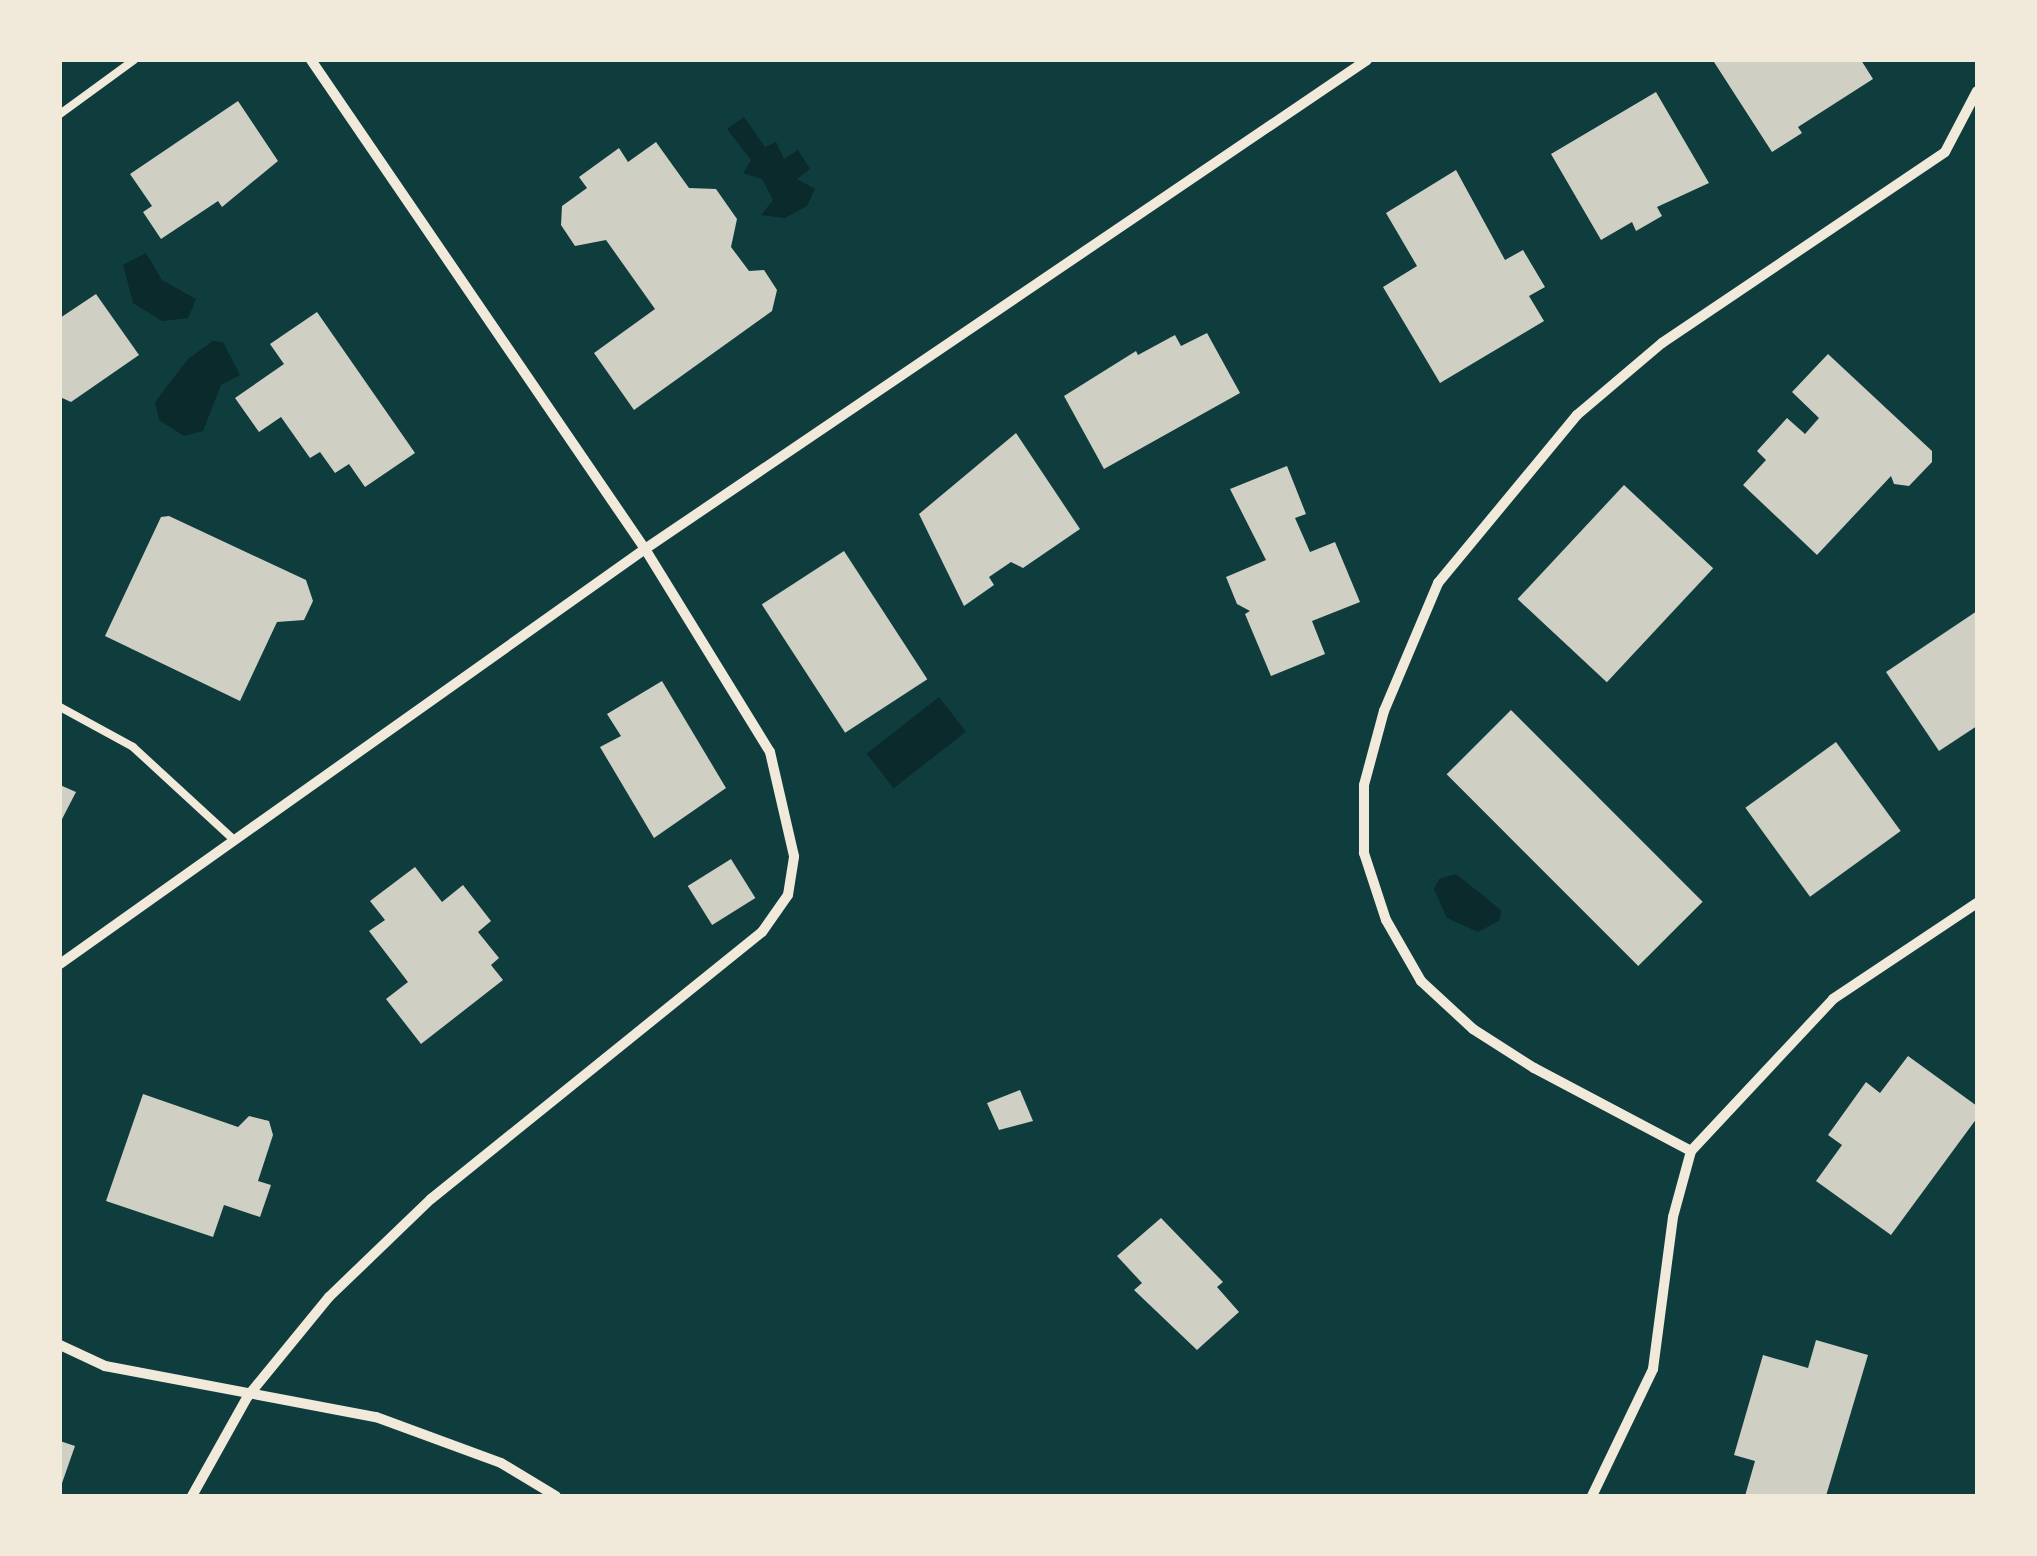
<!DOCTYPE html>
<html>
<head>
<meta charset="utf-8">
<style>
	body { margin:0 }
	#map { position:relative; width:2037px; height:1556px; overflow:hidden; background:#0f3d3e; font-family:Jost,sans-serif }
	div>[style] { position:absolute }
	[style*='--x'] { left:calc(var(--x)*1px); top:calc(var(--y)*1px); width:calc(var(--w)*1px); rotate:calc(var(--a)*1deg) }
	.water>* { inset:0; background:#0a2a2b; transform-origin:0 0 }
	.building>* { inset:0; background:#cfcfc3; transform-origin:0 0 }
	.service>* { height:8px; margin:-4px; padding:0 4px; transform-origin:4px; border-radius:4px; background:#f1e9da }
	.minor>* { height:10px; margin:-5px; padding:0 5px; transform-origin:5px; border-radius:5px; background:#f1e9da }
	span { translate:-50% -50%; white-space:nowrap; text-align:center; line-height:1.15; -webkit-text-stroke:8px #f1e9da; paint-order:stroke }
	.frame { position:absolute; inset:0; border:62px solid #f1e9da; pointer-events:none }
</style>
</head>
<body>
<div id="map">
	<div class="water">
		<div style="clip-path:polygon(744px 117px,765px 147px,776px 142px,784px 159px,798px 150px,810px 169px,797px 179px,815px 189px,807px 206px,785px 218px,761px 215px,773px 200px,762px 179px,743px 173px,751px 160px,727px 129px)"></div>
		<div style="clip-path:polygon(146px 253px,162px 280px,196px 299px,188px 318px,162px 321px,133px 303px,123px 265px)"></div>
		<div style="clip-path:polygon(213px 341px,223px 342px,240px 375px,221px 385px,203px 431px,184px 436px,159px 420px,155px 402px,188px 359px)"></div>
		<div style="left:939px;top:697px;width:44px;height:92px;rotate:52deg"></div>
		<div style="clip-path:polygon(1456px 874px,1501px 910px,1500px 920px,1478px 932px,1447px 918px,1434px 889px,1439px 879px)"></div>
	</div>
	<div class="building">
		<div style="clip-path:polygon(1861px 60px,1873px 79px,1798px 127px,1802px 133px,1772px 152px,1714px 62px)"></div>
		<div style="clip-path:polygon(1656px 92px,1709px 183px,1657px 207px,1662px 216px,1636px 231px,1632px 222px,1601px 240px,1551px 154px)"></div>
		<div style="clip-path:polygon(238px 101px,278px 161px,222px 207px,218px 201px,161px 239px,143px 212px,152px 206px,130px 174px)"></div>
		<div style="clip-path:polygon(656px 142px,689px 188px,716px 189px,737px 219px,731px 247px,749px 271px,764px 270px,777px 290px,772px 311px,634px 410px,594px 353px,655px 309px,606px 240px,575px 246px,561px 225px,562px 206px,587px 188px,579px 177px,619px 148px,628px 162px)"></div>
		<div style="clip-path:polygon(1456px 170px,1505px 260px,1523px 250px,1545px 287px,1529px 296px,1544px 321px,1440px 383px,1383px 287px,1417px 266px,1386px 213px)"></div>
		<div style="clip-path:polygon(96px 294px,139px 355px,71px 402px,60px 397px,60px 318px)"></div>
		<div style="clip-path:polygon(317px 312px,415px 453px,365px 487px,349px 464px,335px 473px,320px 452px,310px 458px,281px 417px,259px 432px,235px 398px,284px 364px,270px 344px)"></div>
		<div style="clip-path:polygon(1207px 333px,1240px 393px,1104px 469px,1064px 396px,1136px 351px,1138px 355px,1175px 335px,1181px 346px)"></div>
		<div style="clip-path:polygon(1828px 354px,1932px 451px,1932px 462px,1909px 486px,1894px 484px,1891px 476px,1817px 555px,1743px 485px,1766px 460px,1757px 451px,1787px 418px,1805px 434px,1819px 418px,1792px 392px)"></div>
		<div style="clip-path:polygon(1016px 433px,1080px 529px,1023px 568px,1011px 562px,989px 577px,994px 585px,964px 606px,919px 514px)"></div>
		<div style="clip-path:polygon(1287px 466px,1306px 514px,1295px 518px,1310px 552px,1335px 542px,1360px 602px,1312px 621px,1325px 654px,1271px 676px,1245px 614px,1250px 611px,1237px 604px,1226px 577px,1266px 560px,1230px 489px)"></div>
		<div style="left:1624px;top:485px;width:122px;height:156px;rotate:43deg"></div>
		<div style="clip-path:polygon(169px 516px,306px 580px,313px 601px,304px 620px,277px 622px,240px 701px,105px 636px,161px 517px)"></div>
		<div style="left:844px;top:551px;width:153px;height:98px;rotate:57deg"></div>
		<div style="clip-path:polygon(1977px 611px,1977px 726px,1939px 751px,1886px 672px)"></div>
		<div style="clip-path:polygon(662px 681px,726px 788px,654px 838px,600px 747px,621px 736px,607px 714px)"></div>
		<div style="left:1511px;top:710px;width:271px;height:91px;rotate:45deg"></div>
		<div style="left:1836px;top:742px;width:110px;height:112px;rotate:54deg"></div>
		<div style="clip-path:polygon(60px 785px,76px 792px,60px 823px)"></div>
		<div style="left:731px;top:859px;width:46px;height:51px;rotate:58deg"></div>
		<div style="clip-path:polygon(415px 867px,442px 902px,463px 885px,491px 921px,478px 932px,499px 958px,491px 965px,503px 980px,421px 1044px,386px 999px,408px 982px,369px 931px,385px 920px,370px 901px)"></div>
		<div style="clip-path:polygon(1908px 1056px,1977px 1106px,1977px 1118px,1891px 1235px,1816px 1181px,1842px 1145px,1828px 1135px,1866px 1082px,1880px 1093px)"></div>
		<div style="clip-path:polygon(1020px 1090px,1033px 1121px,999px 1130px,987px 1103px)"></div>
		<div style="clip-path:polygon(143px 1094px,238px 1127px,249px 1116px,269px 1121px,273px 1135px,258px 1181px,271px 1185px,260px 1217px,224px 1205px,213px 1237px,106px 1201px)"></div>
		<div style="clip-path:polygon(1161px 1218px,1223px 1282px,1217px 1287px,1239px 1312px,1197px 1350px,1134px 1290px,1142px 1283px,1117px 1256px)"></div>
		<div style="clip-path:polygon(1816px 1340px,1868px 1355px,1826px 1496px,1745px 1496px,1755px 1461px,1734px 1455px,1763px 1355px,1808px 1368px)"></div>
		<div style="clip-path:polygon(60px 1441px,75px 1446px,61px 1486px,60px 1486px)"></div>
	</div>
	<div class="service">
		<div style="--x:60;--y:114;--w:92;--a:-36.1"></div>
		<div style="--x:60;--y:707;--w:83;--a:28.7"></div>
		<div style="--x:133;--y:747;--w:134;--a:42.6"></div>
	</div>
	<div class="minor">
		<div style="--x:60;--y:964;--w:717;--a:-35.35"></div>
		<div style="--x:645;--y:549;--w:872;--a:-34.11"></div>
		<div style="--x:1691;--y:1151;--w:178;--a:-152.1"></div>
		<div style="--x:1534;--y:1068;--w:72;--a:-147.4"></div>
		<div style="--x:1473;--y:1029;--w:71;--a:-137.3"></div>
		<div style="--x:1421;--y:981;--w:70;--a:-119.8"></div>
		<div style="--x:1386;--y:920;--w:71;--a:-108.2"></div>
		<div style="--x:1364;--y:853;--w:68;--a:-90"></div>
		<div style="--x:1364;--y:785;--w:77;--a:-74.9"></div>
		<div style="--x:1384;--y:711;--w:139;--a:-67.1"></div>
		<div style="--x:1438;--y:583;--w:218;--a:-50.4"></div>
		<div style="--x:1577;--y:415;--w:111;--a:-40.3"></div>
		<div style="--x:1662;--y:343;--w:341;--a:-34"></div>
		<div style="--x:1945;--y:152;--w:69;--a:-62.3"></div>
		<div style="--x:60;--y:1345;--w:50;--a:25"></div>
		<div style="--x:105;--y:1366;--w:276;--a:10.7"></div>
		<div style="--x:376;--y:1417;--w:133;--a:20.2"></div>
		<div style="--x:501;--y:1463;--w:64;--a:31"></div>
		<div style="--x:192;--y:1496;--w:115;--a:-60.8"></div>
		<div style="--x:248;--y:1396;--w:128;--a:-50.7"></div>
		<div style="--x:329;--y:1297;--w:141;--a:-43.9"></div>
		<div style="--x:431;--y:1199;--w:425;--a:-38.9"></div>
		<div style="--x:762;--y:932;--w:45;--a:-54.9"></div>
		<div style="--x:788;--y:895;--w:39;--a:-81"></div>
		<div style="--x:794;--y:856;--w:107;--a:-103"></div>
		<div style="--x:770;--y:752;--w:238;--a:-121.6"></div>
		<div style="--x:645;--y:549;--w:592;--a:-124.33"></div>
		<div style="--x:1592;--y:1496;--w:141;--a:-64.3"></div>
		<div style="--x:1653;--y:1369;--w:153;--a:-82.5"></div>
		<div style="--x:1673;--y:1217;--w:68;--a:-74.7"></div>
		<div style="--x:1691;--y:1151;--w:208;--a:-46.9"></div>
		<div style="--x:1833;--y:999;--w:173;--a:-33.7"></div>
	</div>
	<div class="frame"></div>
</div>
</body>
</html>
